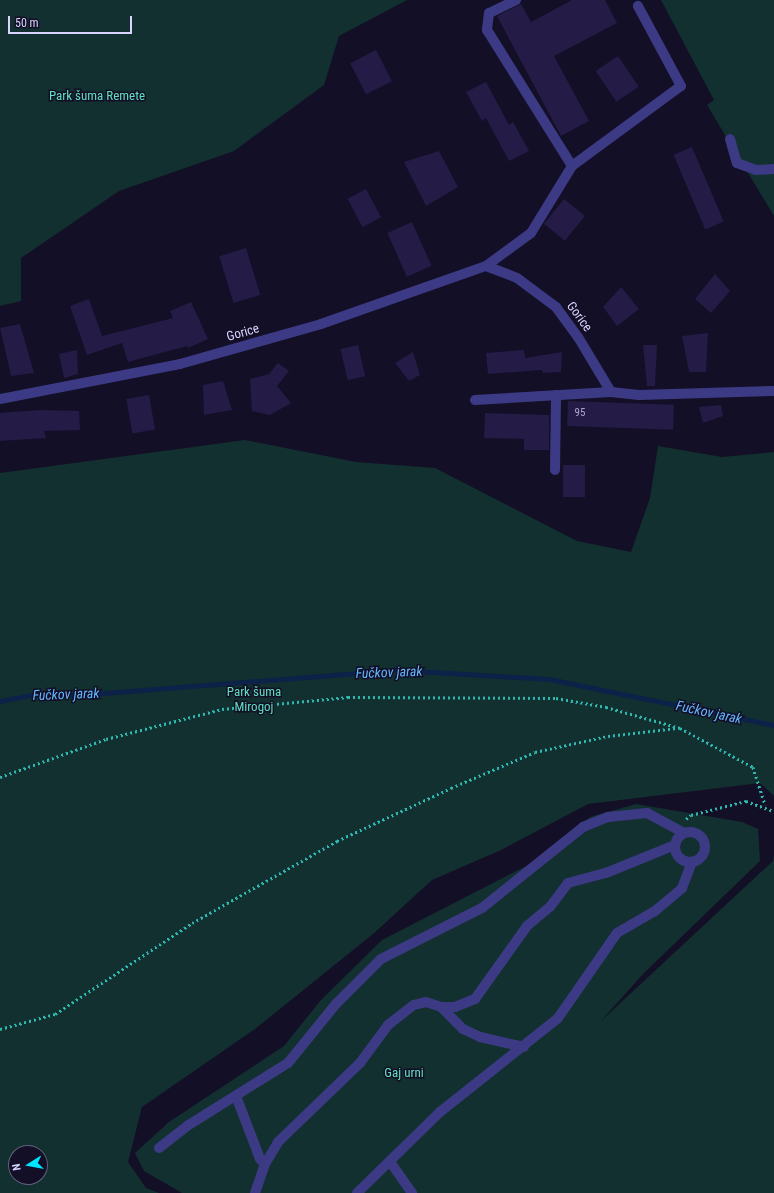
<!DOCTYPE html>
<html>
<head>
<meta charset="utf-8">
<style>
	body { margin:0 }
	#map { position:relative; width:774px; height:1193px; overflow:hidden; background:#130f26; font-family:"Roboto Condensed",sans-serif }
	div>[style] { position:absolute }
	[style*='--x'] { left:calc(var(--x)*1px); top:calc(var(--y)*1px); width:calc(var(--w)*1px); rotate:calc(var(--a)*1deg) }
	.green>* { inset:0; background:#12302f }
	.stream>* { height:5px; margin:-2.5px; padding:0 2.5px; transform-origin:2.5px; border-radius:2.5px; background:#0c2248 }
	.building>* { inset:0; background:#241b47; transform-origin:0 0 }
	.path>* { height:2.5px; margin-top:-1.25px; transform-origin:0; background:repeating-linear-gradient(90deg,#2fb8b0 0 2px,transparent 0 5px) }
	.minor>* { height:10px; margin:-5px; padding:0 5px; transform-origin:5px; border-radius:5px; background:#3d3a85 }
	.minor>.ring { margin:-5px; padding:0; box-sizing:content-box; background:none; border:10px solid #3d3a85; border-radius:50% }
	span { translate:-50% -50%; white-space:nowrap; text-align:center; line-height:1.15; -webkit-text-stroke:3px #130f26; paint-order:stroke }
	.number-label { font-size:11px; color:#aca6d1 }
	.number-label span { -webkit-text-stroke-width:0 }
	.park-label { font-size:13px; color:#5fe0c0 }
	.street-label { font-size:13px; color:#d9d4ff }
	.water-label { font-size:14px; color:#62b6ff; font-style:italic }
	.north { position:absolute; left:8px; top:1145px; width:40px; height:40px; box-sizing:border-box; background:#130f26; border:1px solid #625e7d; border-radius:50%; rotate:259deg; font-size:11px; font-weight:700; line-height:16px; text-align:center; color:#d9d4ff }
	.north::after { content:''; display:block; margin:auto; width:14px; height:18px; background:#00e5ff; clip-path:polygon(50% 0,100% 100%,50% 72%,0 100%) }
	.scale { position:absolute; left:8px; top:16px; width:124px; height:18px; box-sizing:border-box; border:2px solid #d9d4ff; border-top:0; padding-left:5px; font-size:12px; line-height:14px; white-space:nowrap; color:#d9d4ff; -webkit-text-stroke:3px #130f26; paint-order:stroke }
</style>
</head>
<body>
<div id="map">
	<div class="green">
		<div style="clip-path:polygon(0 0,407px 0,339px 36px,324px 85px,234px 151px,119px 191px,21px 258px,21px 301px,0 306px)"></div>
		<div style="clip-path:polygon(661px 0,774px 0,774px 216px,707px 105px,714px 100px)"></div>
		<div style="clip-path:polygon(evenodd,245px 440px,356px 462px,435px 468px,577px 541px,631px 552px,650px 498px,658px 446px,722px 457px,774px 452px,774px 796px,760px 783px,588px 804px,501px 850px,432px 880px,373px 934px,255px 1029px,142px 1107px,128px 1162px,146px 1188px,159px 1193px,0 1193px,0 473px,245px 440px,16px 1153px,40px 1153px,40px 1177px,16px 1177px,16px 1153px)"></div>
		<div style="clip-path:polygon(636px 804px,742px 822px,758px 829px,760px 861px,643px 974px,601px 1021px,773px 861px,774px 854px,774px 1193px,182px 1193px,144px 1171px,135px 1153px,169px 1122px,284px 1046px,321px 1000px,382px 940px,528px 865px,590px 817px)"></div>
	</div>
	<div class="stream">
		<div style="--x:0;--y:701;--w:32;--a:-11"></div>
		<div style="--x:31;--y:695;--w:48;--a:0"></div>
		<div style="--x:79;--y:695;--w:322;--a:-4.5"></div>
		<div style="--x:400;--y:670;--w:149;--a:3.5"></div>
		<div style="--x:549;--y:679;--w:230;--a:11.6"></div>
	</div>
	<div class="building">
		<div style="clip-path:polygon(572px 0,605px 0,617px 23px,554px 56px,589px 121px,561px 136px,497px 16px,521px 4px,531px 22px)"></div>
		<div style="left:376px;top:50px;width:35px;height:29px;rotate:63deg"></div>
		<div style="left:618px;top:56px;width:37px;height:27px;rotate:56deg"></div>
		<div style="clip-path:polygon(486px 82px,509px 125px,513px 122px,529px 151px,509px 161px,486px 118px,482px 121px,466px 92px)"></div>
		<div style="left:692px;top:147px;width:81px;height:20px;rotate:67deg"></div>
		<div style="clip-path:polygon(439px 151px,458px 187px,426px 206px,404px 162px)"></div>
		<div style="left:366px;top:189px;width:32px;height:21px;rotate:62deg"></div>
		<div style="left:564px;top:199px;width:27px;height:32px;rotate:39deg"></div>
		<div style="left:412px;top:222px;width:48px;height:27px;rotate:66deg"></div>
		<div style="left:246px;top:248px;width:49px;height:28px;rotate:73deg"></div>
		<div style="clip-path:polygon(715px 274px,730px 291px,711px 313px,695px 299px)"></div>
		<div style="clip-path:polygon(621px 287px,639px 309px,617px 326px,603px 307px)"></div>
		<div style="clip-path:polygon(89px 299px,102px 336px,173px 318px,170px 311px,191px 302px,208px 339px,188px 348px,187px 346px,128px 362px,122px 343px,87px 355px,70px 306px)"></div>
		<div style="clip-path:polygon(20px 324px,34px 373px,11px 376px,0 328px)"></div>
		<div style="clip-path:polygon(708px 333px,706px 372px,689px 372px,682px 336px)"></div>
		<div style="left:358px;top:345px;width:32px;height:18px;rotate:77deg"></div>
		<div style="clip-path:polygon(643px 345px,657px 345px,655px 386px,647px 386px)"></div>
		<div style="clip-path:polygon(77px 350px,78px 374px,64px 378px,59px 354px)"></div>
		<div style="clip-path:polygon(524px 350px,525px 358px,562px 352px,561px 372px,543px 373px,542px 370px,488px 374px,486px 353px)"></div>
		<div style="clip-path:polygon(413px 352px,420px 375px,409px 381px,395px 363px)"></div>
		<div style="clip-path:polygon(278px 363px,289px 371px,277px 386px,291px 403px,270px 415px,252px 411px,250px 379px,269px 374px)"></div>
		<div style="clip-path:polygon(223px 381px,232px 410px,204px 415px,203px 385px)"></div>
		<div style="left:149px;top:395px;width:35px;height:23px;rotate:80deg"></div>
		<div style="left:568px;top:401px;width:106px;height:25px;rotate:2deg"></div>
		<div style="clip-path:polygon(721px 405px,723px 416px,703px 423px,699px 407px)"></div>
		<div style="clip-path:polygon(40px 410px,79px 411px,80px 430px,44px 431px,46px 438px,0 441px,0 413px)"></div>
		<div style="clip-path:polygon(485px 413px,549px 415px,549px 450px,524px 450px,524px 439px,484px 438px)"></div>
		<div style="left:563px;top:465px;width:22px;height:32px"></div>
	</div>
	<div class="path">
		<div style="--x:0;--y:777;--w:113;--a:-19.7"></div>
		<div style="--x:106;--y:739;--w:120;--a:-14.5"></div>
		<div style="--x:222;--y:709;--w:127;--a:-5.4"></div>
		<div style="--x:348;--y:697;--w:208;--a:0.3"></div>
		<div style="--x:556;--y:698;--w:51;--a:10.2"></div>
		<div style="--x:606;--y:707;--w:77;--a:15.8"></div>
		<div style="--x:680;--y:728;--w:83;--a:28.1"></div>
		<div style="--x:753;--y:767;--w:40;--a:72"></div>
		<div style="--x:686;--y:819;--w:6;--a:-39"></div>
		<div style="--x:691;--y:815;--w:57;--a:-14.3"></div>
		<div style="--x:746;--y:801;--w:30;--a:20"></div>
		<div style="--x:0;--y:1029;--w:57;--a:-15.3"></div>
		<div style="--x:55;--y:1014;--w:164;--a:-33.6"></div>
		<div style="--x:192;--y:923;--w:167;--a:-29.5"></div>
		<div style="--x:337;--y:841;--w:126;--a:-24.9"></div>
		<div style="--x:451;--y:788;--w:91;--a:-23.2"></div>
		<div style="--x:535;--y:752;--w:75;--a:-12.4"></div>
		<div style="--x:608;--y:736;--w:69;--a:-6.6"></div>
	</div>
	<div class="minor">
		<div style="--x:516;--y:0;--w:30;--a:154"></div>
		<div style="--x:489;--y:13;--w:17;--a:97"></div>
		<div style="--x:487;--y:30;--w:160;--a:58"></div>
		<div style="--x:730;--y:139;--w:25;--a:74"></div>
		<div style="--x:737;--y:163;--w:20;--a:20"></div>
		<div style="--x:756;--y:170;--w:18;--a:-3"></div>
		<div style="--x:486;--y:266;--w:56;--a:-36.3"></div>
		<div style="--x:531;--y:233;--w:79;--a:-58.5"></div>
		<div style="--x:572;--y:166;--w:135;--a:-36.3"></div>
		<div style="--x:681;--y:86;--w:91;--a:-118.3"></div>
		<div style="--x:0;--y:399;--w:183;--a:-11"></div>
		<div style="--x:180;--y:364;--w:147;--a:-15.8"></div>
		<div style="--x:321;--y:324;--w:175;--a:-19.4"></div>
		<div style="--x:486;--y:266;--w:33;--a:21"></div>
		<div style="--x:517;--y:278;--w:49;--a:36.6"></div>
		<div style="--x:556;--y:307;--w:37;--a:54"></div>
		<div style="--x:578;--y:337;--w:64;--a:59"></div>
		<div style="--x:611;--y:392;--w:28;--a:6"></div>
		<div style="--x:639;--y:395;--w:135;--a:-1.7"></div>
		<div style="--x:475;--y:400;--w:136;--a:-3.4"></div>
		<div style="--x:555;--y:470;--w:75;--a:-89.2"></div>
		<div class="ring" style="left:675px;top:832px;width:20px;height:20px"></div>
		<div style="--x:441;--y:1007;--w:31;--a:45"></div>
		<div style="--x:463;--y:1029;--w:19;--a:25"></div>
		<div style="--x:480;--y:1037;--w:45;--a:12.8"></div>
		<div style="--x:236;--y:1096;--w:67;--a:69.1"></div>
		<div style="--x:260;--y:1159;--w:7;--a:45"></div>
		<div style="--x:159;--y:1148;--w:36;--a:-38"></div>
		<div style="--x:187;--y:1126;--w:119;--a:-32"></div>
		<div style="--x:288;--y:1063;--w:76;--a:-50.9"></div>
		<div style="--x:336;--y:1004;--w:64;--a:-45"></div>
		<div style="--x:381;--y:959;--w:113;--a:-26.8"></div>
		<div style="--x:482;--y:908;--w:129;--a:-38.7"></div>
		<div style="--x:583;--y:827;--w:27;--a:-22"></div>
		<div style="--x:608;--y:817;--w:39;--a:-6"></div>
		<div style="--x:647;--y:813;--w:42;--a:28.4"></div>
		<div style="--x:391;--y:1163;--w:37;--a:55"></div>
		<div style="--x:255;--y:1193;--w:31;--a:-71"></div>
		<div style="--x:265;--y:1164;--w:26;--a:-59"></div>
		<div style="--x:278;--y:1142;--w:114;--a:-43.9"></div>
		<div style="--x:360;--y:1063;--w:47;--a:-53.6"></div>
		<div style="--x:388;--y:1025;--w:33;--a:-38"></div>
		<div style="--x:414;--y:1005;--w:12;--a:-14"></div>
		<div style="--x:426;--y:1002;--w:16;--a:18"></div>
		<div style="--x:441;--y:1007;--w:14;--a:0"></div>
		<div style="--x:455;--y:1007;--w:22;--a:-22"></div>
		<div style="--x:475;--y:999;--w:90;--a:-54.5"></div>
		<div style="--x:527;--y:926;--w:30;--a:-40"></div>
		<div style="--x:550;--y:907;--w:30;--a:-53"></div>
		<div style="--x:568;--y:883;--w:39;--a:-15"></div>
		<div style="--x:606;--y:873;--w:74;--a:-22.1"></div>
		<div style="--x:357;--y:1193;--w:116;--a:-44.3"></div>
		<div style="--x:440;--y:1112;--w:151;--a:-38.5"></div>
		<div style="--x:558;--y:1018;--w:103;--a:-55.2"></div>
		<div style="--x:617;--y:933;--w:44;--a:-30.1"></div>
		<div style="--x:655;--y:911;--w:35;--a:-40"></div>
		<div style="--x:682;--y:888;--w:28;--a:-69"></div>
	</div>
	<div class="number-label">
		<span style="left:580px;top:413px">95</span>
	</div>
	<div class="park-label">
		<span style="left:97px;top:96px">Park šuma Remete</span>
		<span style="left:254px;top:700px">Park šuma<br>Mirogoj</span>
		<span style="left:404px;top:1073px">Gaj urni</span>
	</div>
	<div class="street-label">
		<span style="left:579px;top:317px;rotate:54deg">Gorice</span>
		<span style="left:243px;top:333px;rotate:-16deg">Gorice</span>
	</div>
	<div class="water-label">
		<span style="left:389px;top:672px;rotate:-2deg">Fučkov jarak</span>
		<span style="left:66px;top:694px;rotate:-2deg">Fučkov jarak</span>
		<span style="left:709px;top:712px;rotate:12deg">Fučkov jarak</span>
	</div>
	<div class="north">N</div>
	<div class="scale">50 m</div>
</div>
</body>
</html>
